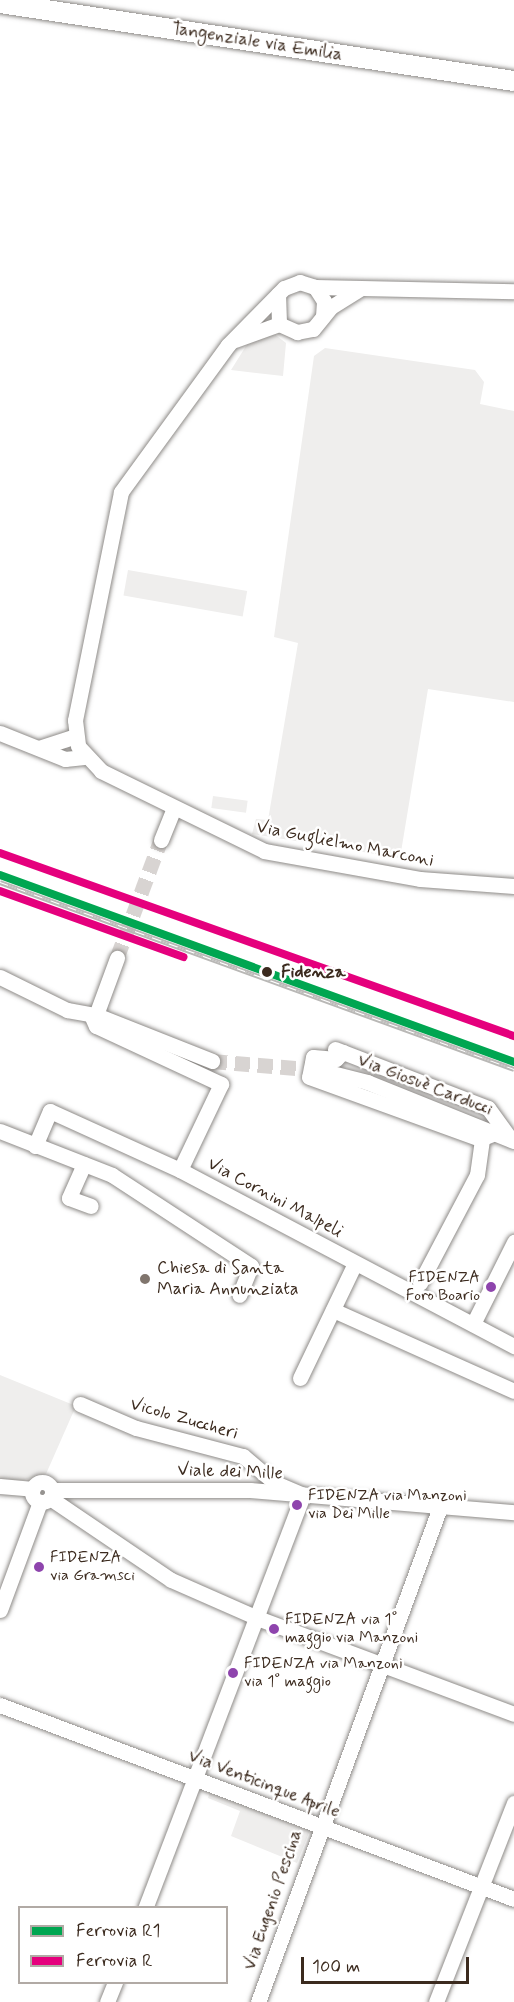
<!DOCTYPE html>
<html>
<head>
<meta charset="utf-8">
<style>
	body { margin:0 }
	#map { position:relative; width:514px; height:2002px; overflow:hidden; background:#fff; font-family:Mynerve,sans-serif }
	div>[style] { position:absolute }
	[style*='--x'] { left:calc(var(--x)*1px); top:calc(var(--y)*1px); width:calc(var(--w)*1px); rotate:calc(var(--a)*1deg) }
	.green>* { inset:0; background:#efeeed; transform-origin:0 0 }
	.minor-tunnel>* { height:15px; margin-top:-7.5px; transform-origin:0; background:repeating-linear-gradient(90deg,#d8d4d2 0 15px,transparent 0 23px) }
	.roads { filter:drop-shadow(0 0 2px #8e8b88) drop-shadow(0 0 2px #8e8b88) }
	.minor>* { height:15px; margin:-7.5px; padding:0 7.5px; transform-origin:7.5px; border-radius:7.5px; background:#fff }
	.minor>.ring { margin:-7.5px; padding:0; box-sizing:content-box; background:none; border:15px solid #fff; border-radius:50% }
	.major>* { height:20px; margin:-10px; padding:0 10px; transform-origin:10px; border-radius:10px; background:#fff }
	.rail>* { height:5px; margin-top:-2.5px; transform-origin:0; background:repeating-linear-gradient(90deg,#fff 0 9px,#b9b8b6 0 18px); box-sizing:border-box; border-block:2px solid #b9b8b6 }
	.rail-1>* { height:8px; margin:-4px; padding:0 4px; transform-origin:4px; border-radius:4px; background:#00a651 }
	.rail-2>* { height:8px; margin:-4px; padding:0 4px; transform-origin:4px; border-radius:4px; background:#e5007d }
	.dots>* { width:16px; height:16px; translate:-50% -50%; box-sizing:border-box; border:3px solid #fff; border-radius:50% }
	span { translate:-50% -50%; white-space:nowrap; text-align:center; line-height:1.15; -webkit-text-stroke:5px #fff; paint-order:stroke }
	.bus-label { font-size:16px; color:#3b2a1e }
	.right { translate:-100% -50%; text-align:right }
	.left { translate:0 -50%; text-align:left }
	.street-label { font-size:18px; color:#3b2a1e }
	.stop-label { font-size:18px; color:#3b2a1e; font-weight:700 }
	.poi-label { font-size:18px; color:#3b2a1e }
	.legend { position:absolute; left:18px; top:1906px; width:210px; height:78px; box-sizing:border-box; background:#fff; border:2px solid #b1aaa5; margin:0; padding:8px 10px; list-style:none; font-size:18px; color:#3b2a1e }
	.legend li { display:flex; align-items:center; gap:12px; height:30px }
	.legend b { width:30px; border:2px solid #b1aaa5 }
	.scale { position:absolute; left:301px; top:1957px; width:168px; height:27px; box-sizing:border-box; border:3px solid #3b2a1e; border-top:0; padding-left:8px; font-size:18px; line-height:21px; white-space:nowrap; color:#3b2a1e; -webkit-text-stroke:4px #fff; paint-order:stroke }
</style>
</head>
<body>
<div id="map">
	<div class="green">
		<div style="clip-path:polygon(273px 333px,286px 343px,283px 376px,231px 370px,251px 338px)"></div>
		<div style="clip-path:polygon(325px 348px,475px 370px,484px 382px,480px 404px,514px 411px,514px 702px,428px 689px,400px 858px,252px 834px,256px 819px,268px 820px,298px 643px,274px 637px,314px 356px)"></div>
		<div style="left:128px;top:570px;width:121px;height:26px;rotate:10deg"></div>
		<div style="left:213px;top:796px;width:35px;height:12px;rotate:8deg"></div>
		<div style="clip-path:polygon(0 1375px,76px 1406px,46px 1474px,20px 1481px,0 1479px)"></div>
		<div style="clip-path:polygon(210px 1792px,310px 1830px,297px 1863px,231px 1836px,240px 1811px,208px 1798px)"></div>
	</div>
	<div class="minor-tunnel">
		<div style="--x:117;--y:958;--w:126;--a:-69.6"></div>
		<div style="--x:212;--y:1061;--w:108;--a:4.8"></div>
	</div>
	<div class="roads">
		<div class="minor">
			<div style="--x:315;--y:287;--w:199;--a:1.2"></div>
			<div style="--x:278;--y:294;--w:30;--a:88"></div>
			<div style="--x:279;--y:324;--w:20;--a:24"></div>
			<div style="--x:297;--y:332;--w:16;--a:-11"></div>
			<div style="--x:313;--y:329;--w:28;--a:-51"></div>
			<div style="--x:331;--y:307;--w:34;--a:-32"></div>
			<div style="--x:323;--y:316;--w:15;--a:-86"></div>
			<div style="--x:324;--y:301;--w:17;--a:-123"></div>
			<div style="--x:315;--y:287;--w:16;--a:-162"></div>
			<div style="--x:300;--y:282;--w:17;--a:159"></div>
			<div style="--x:284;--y:288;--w:80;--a:134.5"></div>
			<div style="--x:228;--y:345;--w:182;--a:126.1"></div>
			<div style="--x:121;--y:492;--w:233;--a:101.4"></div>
			<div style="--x:75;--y:720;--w:26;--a:83"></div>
			<div style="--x:78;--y:746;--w:34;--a:47"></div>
			<div style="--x:101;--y:771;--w:182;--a:26.1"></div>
			<div style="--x:264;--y:851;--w:158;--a:10.2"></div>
			<div style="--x:420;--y:879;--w:94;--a:4.3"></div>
			<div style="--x:235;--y:340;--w:47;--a:-20"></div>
			<div style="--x:0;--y:733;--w:70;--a:21.8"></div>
			<div style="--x:65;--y:759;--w:19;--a:-6"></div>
			<div style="--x:39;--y:748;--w:38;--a:-18"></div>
			<div style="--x:161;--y:840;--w:31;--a:-68"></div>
			<div style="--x:0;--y:977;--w:75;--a:26.2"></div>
			<div style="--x:67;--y:1010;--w:29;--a:10"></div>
			<div style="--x:96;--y:1015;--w:125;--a:21.6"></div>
			<div style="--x:91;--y:1015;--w:12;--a:66"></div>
			<div style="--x:96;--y:1026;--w:138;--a:24.9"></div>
			<div style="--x:221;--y:1084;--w:95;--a:115.5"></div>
			<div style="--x:96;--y:1015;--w:61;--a:-69.8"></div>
			<div style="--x:335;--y:1049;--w:164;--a:21.1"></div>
			<div style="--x:488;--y:1108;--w:39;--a:54"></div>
			<div style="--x:343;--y:1052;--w:10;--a:135"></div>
			<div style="--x:336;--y:1059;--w:23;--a:-175"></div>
			<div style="--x:313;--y:1057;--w:20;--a:101"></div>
			<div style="--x:309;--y:1077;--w:182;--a:19.9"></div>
			<div style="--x:480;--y:1139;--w:16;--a:-22"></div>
			<div style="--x:320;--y:1070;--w:49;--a:14.3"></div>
			<div style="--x:367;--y:1082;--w:158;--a:21.9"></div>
			<div style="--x:0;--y:1131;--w:120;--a:21.4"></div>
			<div style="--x:112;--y:1175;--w:166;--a:33.2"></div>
			<div style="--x:251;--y:1266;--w:31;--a:112"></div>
			<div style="--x:35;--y:1146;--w:38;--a:-67"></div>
			<div style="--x:50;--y:1111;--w:143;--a:24.4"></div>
			<div style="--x:180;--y:1170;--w:378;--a:27.8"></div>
			<div style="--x:84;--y:1164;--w:37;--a:114"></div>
			<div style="--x:69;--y:1198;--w:23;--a:20"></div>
			<div style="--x:420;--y:1283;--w:122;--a:-62.2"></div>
			<div style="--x:477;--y:1175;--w:36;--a:-82"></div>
			<div style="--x:333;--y:1310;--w:198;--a:24.1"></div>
			<div style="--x:473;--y:1324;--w:92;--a:-63.4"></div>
			<div style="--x:300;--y:1378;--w:127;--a:-64.4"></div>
			<div style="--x:80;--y:1404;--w:61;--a:23.2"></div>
			<div style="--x:136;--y:1428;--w:111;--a:14.7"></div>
			<div style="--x:243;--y:1456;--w:42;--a:40.2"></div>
			<div style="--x:275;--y:1483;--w:30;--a:23"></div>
			<div style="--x:303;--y:1495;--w:442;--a:110.9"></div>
			<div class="ring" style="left:32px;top:1482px;width:5px;height:5px"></div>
			<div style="--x:0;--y:1486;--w:33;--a:5"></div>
			<div style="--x:52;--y:1490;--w:198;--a:0"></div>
			<div style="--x:250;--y:1490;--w:265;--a:4.8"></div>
			<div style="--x:50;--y:1498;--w:146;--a:34.1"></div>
			<div style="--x:171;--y:1580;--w:97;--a:23.7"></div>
			<div style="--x:260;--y:1619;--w:271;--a:20.5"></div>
			<div style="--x:0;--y:1610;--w:115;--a:-69.7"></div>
			<div style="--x:0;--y:1705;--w:549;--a:20.68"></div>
			<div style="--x:107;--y:2002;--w:22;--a:-68"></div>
			<div style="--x:258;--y:2002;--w:527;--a:-69.81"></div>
			<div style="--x:436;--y:2002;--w:214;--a:-68.6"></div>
		</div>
		<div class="major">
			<div style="--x:0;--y:3;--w:520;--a:8.63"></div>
		</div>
	</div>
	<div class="rail">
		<div style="--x:0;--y:882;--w:547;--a:19.99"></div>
	</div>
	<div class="rail-1">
		<div style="--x:0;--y:875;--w:547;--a:19.99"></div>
	</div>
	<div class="rail-2">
		<div style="--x:0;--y:853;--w:546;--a:19.6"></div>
		<div style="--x:0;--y:891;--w:195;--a:19.8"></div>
	</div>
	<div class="dots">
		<div style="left:267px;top:972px;background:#3b2a1e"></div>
		<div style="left:145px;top:1279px;background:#80756d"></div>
		<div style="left:491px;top:1287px;background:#8e44ad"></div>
		<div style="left:297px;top:1505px;background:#8e44ad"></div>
		<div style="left:39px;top:1567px;background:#8e44ad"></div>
		<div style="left:274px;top:1629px;background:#8e44ad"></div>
		<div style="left:233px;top:1673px;background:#8e44ad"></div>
	</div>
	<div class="bus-label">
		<span class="right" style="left:480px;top:1287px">FIDENZA<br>Foro Boario</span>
		<span class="left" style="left:308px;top:1505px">FIDENZA via Manzoni<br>via Dei Mille</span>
		<span class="left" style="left:50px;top:1567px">FIDENZA<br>via Gramsci</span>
		<span class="left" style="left:285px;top:1629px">FIDENZA via 1°<br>maggio via Manzoni</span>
		<span class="left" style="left:244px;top:1673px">FIDENZA via Manzoni<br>via 1° maggio</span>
	</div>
	<div class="street-label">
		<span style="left:257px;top:42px;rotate:9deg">Tangenziale via Emilia</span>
		<span style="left:345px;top:844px;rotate:11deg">Via Guglielmo Marconi</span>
		<span style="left:425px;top:1085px;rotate:21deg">Via Giosuè Carducci</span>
		<span style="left:275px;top:1198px;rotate:28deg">Via Cornini Malpeli</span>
		<span style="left:184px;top:1419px;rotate:16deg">Vicolo Zuccheri</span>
		<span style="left:230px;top:1472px;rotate:2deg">Viale dei Mille</span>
		<span style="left:264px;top:1784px;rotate:21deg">Via Venticinque Aprile</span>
		<span style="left:273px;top:1900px;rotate:-71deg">Via Eugenio Pescina</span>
	</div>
	<div class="stop-label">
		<span class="left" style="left:281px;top:972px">Fidenza</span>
	</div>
	<div class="poi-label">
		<span class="left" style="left:157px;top:1279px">Chiesa di Santa<br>Maria Annunziata</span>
	</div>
	<ul class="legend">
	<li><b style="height:8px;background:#00a651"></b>Ferrovia R1</li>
	<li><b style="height:8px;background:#e5007d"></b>Ferrovia R</li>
	</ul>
	<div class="scale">100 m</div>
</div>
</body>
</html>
